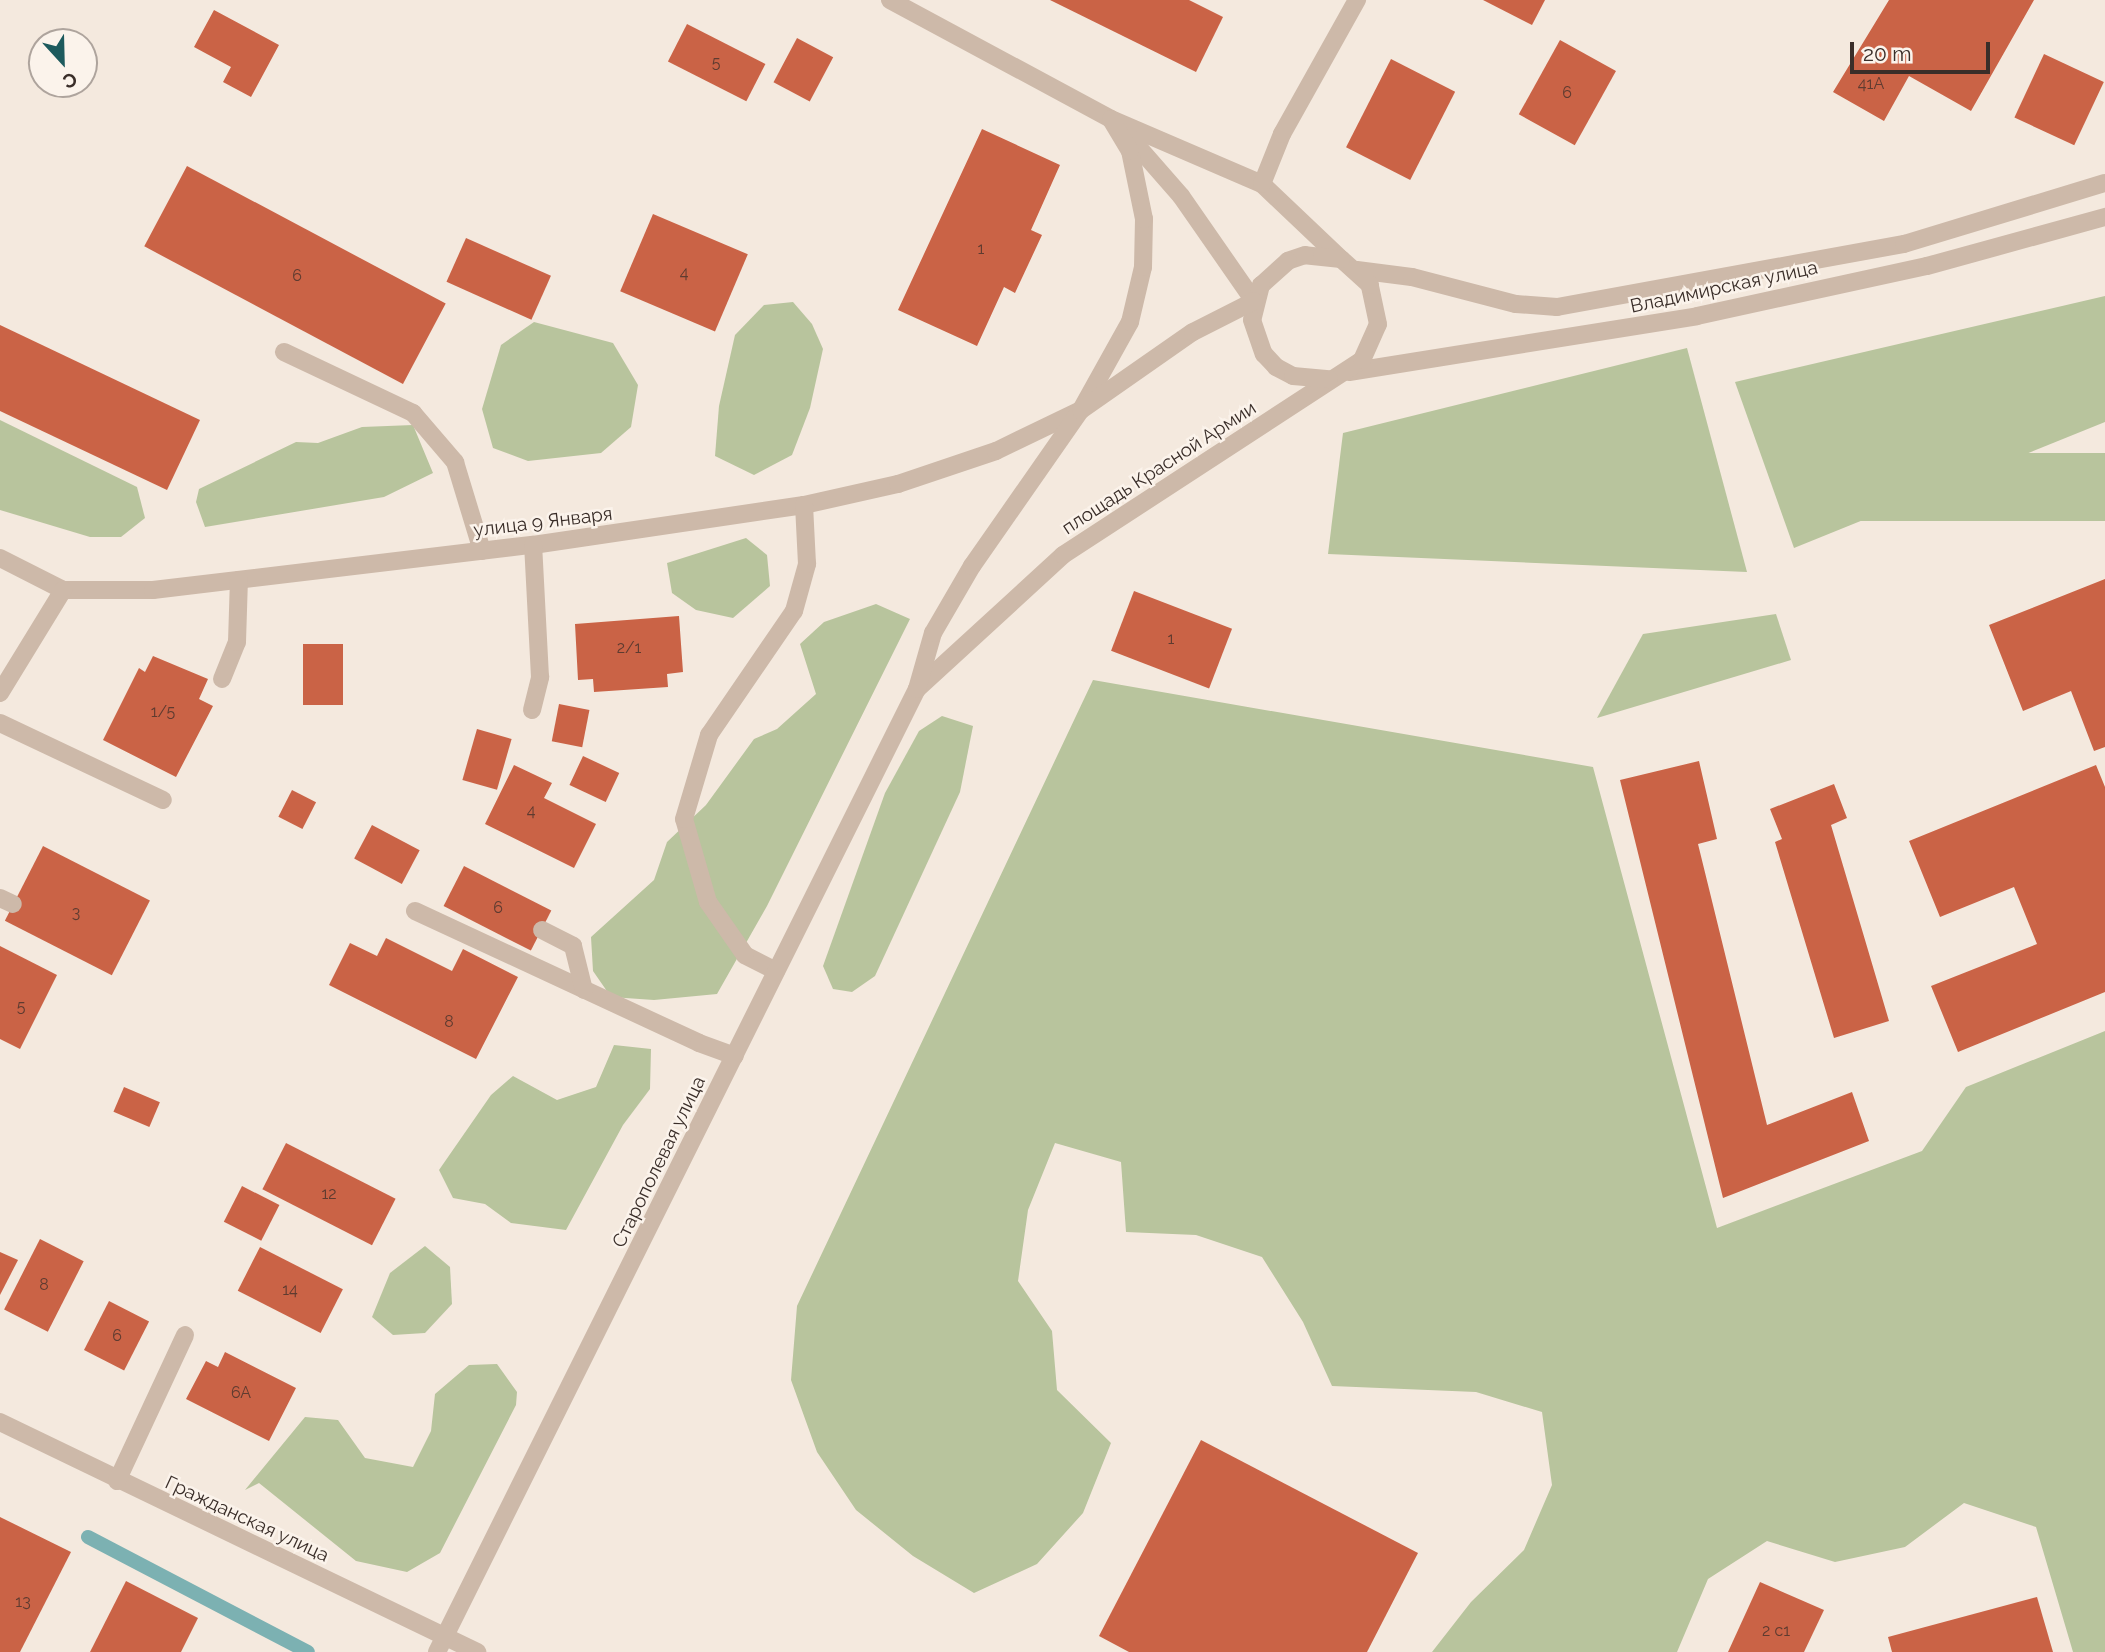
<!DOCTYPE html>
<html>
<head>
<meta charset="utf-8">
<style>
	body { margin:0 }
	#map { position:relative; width:2105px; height:1652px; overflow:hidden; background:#f4e9de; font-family:Raleway,sans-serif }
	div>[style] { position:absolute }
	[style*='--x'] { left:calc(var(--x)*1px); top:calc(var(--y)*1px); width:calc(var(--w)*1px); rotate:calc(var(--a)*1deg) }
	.green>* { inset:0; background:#b8c49d; transform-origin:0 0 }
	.stream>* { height:14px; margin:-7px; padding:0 7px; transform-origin:7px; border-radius:7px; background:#7cb1b2 }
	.building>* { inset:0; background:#ca6346; transform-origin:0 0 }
	.minor>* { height:18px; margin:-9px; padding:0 9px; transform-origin:9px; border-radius:9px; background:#cdb9a9 }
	span { translate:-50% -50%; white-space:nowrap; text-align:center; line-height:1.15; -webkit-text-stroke:5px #fbf3eb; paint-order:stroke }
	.number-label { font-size:16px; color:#5e3b30 }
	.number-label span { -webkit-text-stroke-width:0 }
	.street-label { font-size:19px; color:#3a2e29 }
	.north { position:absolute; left:28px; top:28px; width:70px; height:70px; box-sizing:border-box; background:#fbf3eb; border:2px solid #aea49d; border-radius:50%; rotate:158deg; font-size:19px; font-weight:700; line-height:28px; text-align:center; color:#3a2e29 }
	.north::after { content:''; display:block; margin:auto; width:24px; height:32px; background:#1d5a5d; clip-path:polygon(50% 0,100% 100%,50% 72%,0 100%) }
	.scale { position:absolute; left:1850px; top:42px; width:140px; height:32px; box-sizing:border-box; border:4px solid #3a2e29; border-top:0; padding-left:9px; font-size:21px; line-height:24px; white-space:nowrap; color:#3a2e29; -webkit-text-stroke:5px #fbf3eb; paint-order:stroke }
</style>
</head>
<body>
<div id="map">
	<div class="green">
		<div style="clip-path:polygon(2105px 296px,2105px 422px,1794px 548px,1735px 382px)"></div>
		<div style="clip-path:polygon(793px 302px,812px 324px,823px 349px,810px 408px,792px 455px,754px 475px,715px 456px,719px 406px,735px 335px,764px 305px)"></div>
		<div style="clip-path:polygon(534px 322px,613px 343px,638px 385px,631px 427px,601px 453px,528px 461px,493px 448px,482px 409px,501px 345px)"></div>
		<div style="clip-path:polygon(1687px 348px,1747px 572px,1328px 554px,1343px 433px)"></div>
		<div style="clip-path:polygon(0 420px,137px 487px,145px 518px,121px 537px,90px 537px,0 510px)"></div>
		<div style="clip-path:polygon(413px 425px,433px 473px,384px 497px,205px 527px,196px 502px,199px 489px,296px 442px,318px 443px,362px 427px)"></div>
		<div style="left:2105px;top:453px;width:68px;height:305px;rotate:90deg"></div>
		<div style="clip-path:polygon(746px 538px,767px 555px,770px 586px,733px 618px,696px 610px,672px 593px,667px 563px)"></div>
		<div style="clip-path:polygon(876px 604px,910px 619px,767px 906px,717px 994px,654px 1000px,611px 997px,593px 971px,591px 937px,654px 880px,667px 842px,706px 805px,754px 739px,777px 729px,816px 694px,800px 644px,824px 622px)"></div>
		<div style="clip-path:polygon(1776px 614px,1791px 660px,1597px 718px,1643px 634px)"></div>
		<div style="clip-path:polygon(1093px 680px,1593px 767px,1717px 1228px,1922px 1151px,1966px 1087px,2105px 1031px,2105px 1652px,2073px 1652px,2036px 1527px,1964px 1503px,1905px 1547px,1835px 1562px,1767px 1541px,1708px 1579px,1677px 1652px,1432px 1652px,1471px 1602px,1524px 1550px,1552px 1485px,1542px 1412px,1476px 1392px,1332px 1386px,1303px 1322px,1262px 1257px,1196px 1235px,1126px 1232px,1121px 1162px,1055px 1143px,1028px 1210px,1018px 1281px,1052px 1331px,1057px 1390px,1111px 1443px,1083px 1513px,1037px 1564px,974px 1593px,913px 1556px,856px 1510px,817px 1452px,791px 1380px,797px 1306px)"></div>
		<div style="clip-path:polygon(942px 716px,973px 726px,960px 792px,875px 976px,852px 992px,833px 989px,823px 966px,885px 793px,919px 731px)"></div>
		<div style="clip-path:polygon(614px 1045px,651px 1049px,650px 1089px,623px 1125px,566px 1230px,511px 1223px,485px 1204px,453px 1198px,439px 1170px,491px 1095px,513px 1076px,557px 1100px,596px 1087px)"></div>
		<div style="clip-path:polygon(425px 1246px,450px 1267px,452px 1304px,425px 1333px,393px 1335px,372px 1317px,390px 1273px)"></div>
		<div style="clip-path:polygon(497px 1364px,517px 1392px,516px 1405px,440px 1553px,407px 1572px,356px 1561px,259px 1483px,245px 1490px,305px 1417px,338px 1420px,365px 1458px,413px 1467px,431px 1431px,435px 1394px,469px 1365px)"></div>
	</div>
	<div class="stream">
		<div style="--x:88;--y:1537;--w:248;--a:27.6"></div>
	</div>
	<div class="building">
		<div style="clip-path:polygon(1050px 0,1189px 0,1223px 17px,1196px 72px)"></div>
		<div style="clip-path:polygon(1483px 0,1545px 0,1532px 25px)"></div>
		<div style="clip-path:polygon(1889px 0,2034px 0,1971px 111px,1909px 76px,1884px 121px,1833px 92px)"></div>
		<div style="clip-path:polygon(214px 10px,279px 45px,251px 97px,223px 82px,231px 67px,194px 47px)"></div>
		<div style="left:687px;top:24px;width:88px;height:42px;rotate:27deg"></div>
		<div style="left:797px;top:38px;width:41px;height:50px;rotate:28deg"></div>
		<div style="left:1560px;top:40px;width:64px;height:85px;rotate:29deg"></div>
		<div style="left:2044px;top:54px;width:66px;height:70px;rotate:25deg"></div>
		<div style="left:1391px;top:59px;width:72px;height:99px;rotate:27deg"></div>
		<div style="clip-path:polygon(982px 129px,1060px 165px,1031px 230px,1042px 235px,1015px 293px,1004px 287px,977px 346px,898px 310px)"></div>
		<div style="left:187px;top:166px;width:293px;height:91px;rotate:28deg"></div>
		<div style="left:653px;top:214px;width:103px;height:84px;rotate:23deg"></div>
		<div style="left:466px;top:238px;width:93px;height:48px;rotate:24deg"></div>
		<div style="clip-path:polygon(0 325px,200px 420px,167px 490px,0 411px)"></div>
		<div style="clip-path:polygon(2105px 579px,2105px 747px,2094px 751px,2071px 691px,2023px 711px,1989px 625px)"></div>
		<div style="left:1134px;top:591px;width:105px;height:64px;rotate:21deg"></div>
		<div style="clip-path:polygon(679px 616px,683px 672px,667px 674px,668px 687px,594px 692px,593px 679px,578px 680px,575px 624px)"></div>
		<div style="left:303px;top:644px;width:40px;height:61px"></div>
		<div style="clip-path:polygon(153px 656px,208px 679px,199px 699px,213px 706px,176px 777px,103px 740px,139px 668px,145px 672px)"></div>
		<div style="left:559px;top:704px;width:31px;height:38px;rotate:11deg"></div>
		<div style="left:477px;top:729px;width:36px;height:53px;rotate:16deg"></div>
		<div style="left:583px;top:756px;width:40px;height:32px;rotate:25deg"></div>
		<div style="clip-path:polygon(1699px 761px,1717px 839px,1698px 844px,1767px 1125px,1852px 1092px,1869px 1141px,1723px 1198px,1620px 780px)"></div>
		<div style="clip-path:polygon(514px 765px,552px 783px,544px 798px,596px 824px,574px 868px,485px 824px)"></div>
		<div style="clip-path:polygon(2096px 765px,2105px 787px,2105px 992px,1958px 1052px,1931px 986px,2037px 944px,2014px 887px,1940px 917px,1909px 841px)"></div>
		<div style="clip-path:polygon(1834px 784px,1847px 818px,1831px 825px,1889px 1021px,1834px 1038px,1775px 842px,1782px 839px,1770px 809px)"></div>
		<div style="left:292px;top:790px;width:27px;height:30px;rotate:27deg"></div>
		<div style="left:372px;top:825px;width:54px;height:38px;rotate:28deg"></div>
		<div style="left:43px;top:846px;width:120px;height:84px;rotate:27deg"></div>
		<div style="left:464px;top:866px;width:98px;height:45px;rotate:27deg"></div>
		<div style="clip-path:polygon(386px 938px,452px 971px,463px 949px,518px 977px,476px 1059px,329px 985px,350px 943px,377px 956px)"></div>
		<div style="clip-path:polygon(0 946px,57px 975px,20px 1049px,0 1039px)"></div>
		<div style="left:124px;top:1087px;width:39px;height:27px;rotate:23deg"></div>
		<div style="left:286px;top:1143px;width:123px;height:52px;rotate:27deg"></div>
		<div style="left:242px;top:1186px;width:42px;height:40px;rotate:27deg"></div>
		<div style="left:40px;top:1239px;width:49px;height:79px;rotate:27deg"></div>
		<div style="left:260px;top:1247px;width:93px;height:49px;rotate:27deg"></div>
		<div style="clip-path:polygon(0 1252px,18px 1260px,0 1295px)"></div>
		<div style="left:109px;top:1301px;width:45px;height:55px;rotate:27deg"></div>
		<div style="clip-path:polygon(225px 1352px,296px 1388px,269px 1441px,186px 1399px,206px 1361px,218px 1367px)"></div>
		<div style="clip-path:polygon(1201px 1440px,1418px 1553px,1367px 1652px,1129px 1652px,1099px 1636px)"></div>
		<div style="clip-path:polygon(0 1517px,71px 1552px,20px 1652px,0 1652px)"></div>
		<div style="clip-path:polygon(126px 1581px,198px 1618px,181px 1652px,90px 1652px)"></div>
		<div style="clip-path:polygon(1760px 1582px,1824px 1610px,1804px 1652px,1728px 1652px)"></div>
		<div style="clip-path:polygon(2037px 1597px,2053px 1652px,1892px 1652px,1888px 1637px)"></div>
	</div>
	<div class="minor">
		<div style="--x:890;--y:0;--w:251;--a:28.3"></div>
		<div style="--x:1111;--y:119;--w:164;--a:23.3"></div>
		<div style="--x:1262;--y:184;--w:106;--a:43.5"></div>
		<div style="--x:1125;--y:132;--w:85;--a:48.8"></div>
		<div style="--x:1181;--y:196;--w:128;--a:55.2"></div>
		<div style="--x:1262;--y:184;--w:54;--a:-68.2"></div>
		<div style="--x:1282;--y:134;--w:154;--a:-60.8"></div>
		<div style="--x:1357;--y:270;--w:55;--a:7.3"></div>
		<div style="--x:1412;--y:277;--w:107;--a:14.6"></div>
		<div style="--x:1516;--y:304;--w:41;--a:4.2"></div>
		<div style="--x:1557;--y:307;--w:353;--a:-10.3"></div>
		<div style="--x:1904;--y:244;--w:210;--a:-16.9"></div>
		<div style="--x:284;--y:352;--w:143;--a:25.3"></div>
		<div style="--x:413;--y:413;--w:65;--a:49.4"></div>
		<div style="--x:455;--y:462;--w:93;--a:73.1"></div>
		<div style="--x:1349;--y:372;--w:352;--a:-9.1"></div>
		<div style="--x:1697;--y:316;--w:235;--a:-12.3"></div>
		<div style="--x:1927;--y:266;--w:185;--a:-15.4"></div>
		<div style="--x:0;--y:558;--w:71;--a:26.9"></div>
		<div style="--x:63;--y:590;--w:90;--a:0"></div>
		<div style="--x:153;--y:590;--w:383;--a:-6.8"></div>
		<div style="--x:533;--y:545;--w:274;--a:-8.4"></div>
		<div style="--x:804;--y:505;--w:96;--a:-12.6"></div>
		<div style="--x:898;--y:484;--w:103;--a:-18.6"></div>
		<div style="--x:996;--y:451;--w:94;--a:-25.8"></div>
		<div style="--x:1081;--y:410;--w:101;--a:-60.9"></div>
		<div style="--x:1130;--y:322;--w:57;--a:-76.7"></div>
		<div style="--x:1143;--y:267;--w:48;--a:-88.8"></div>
		<div style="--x:1144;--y:219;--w:69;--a:-101.6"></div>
		<div style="--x:1130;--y:151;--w:37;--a:-121"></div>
		<div style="--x:222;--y:679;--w:40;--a:-68"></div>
		<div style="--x:237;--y:642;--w:62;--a:-88.2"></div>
		<div style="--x:917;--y:689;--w:198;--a:-42.5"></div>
		<div style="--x:1063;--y:555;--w:357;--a:-33.1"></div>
		<div style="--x:1362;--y:360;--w:39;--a:-66"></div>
		<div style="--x:1378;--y:324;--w:40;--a:-102"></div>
		<div style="--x:1370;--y:285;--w:39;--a:-138"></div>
		<div style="--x:1341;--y:259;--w:36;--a:-174"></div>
		<div style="--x:1305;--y:255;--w:18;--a:161"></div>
		<div style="--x:1288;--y:261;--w:36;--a:138"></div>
		<div style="--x:1261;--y:285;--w:36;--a:104"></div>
		<div style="--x:1252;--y:320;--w:36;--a:71"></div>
		<div style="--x:1264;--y:354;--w:18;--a:47"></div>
		<div style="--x:1276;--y:367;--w:19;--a:28"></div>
		<div style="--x:1293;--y:376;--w:36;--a:5"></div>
		<div style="--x:0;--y:693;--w:121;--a:-58.5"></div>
		<div style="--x:532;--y:710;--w:34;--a:-76"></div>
		<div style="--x:540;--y:677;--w:132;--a:-93"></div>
		<div style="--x:0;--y:723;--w:180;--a:25.3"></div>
		<div style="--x:0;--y:898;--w:14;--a:25"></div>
		<div style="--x:415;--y:911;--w:313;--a:24.9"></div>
		<div style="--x:699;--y:1043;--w:38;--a:20"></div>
		<div style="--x:542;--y:930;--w:35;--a:27"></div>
		<div style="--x:573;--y:946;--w:45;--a:76"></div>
		<div style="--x:776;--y:971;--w:35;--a:-153"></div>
		<div style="--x:745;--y:955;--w:65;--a:-124.9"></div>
		<div style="--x:708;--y:902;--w:86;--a:-106.1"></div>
		<div style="--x:684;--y:819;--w:88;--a:-73.4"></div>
		<div style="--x:709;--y:735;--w:150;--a:-55.6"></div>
		<div style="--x:794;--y:611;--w:49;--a:-74.5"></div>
		<div style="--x:807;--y:564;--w:59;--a:-92.9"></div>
		<div style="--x:0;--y:1422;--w:530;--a:25.74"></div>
		<div style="--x:117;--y:1481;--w:161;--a:-65"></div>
		<div style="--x:437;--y:1652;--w:1076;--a:-63.51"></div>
		<div style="--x:917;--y:689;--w:58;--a:-74.1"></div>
		<div style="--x:933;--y:633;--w:78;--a:-59.8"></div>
		<div style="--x:972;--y:566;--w:190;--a:-55.1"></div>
		<div style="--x:1081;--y:410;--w:136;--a:-34.9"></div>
		<div style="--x:1193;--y:332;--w:68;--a:-26.9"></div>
	</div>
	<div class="number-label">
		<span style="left:716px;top:63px">5</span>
		<span style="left:1871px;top:84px">41А</span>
		<span style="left:1567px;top:93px">6</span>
		<span style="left:981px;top:249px">1</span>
		<span style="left:684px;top:273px">4</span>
		<span style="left:297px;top:276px">6</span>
		<span style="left:1171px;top:639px">1</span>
		<span style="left:629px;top:648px">2/1</span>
		<span style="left:163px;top:712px">1/5</span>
		<span style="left:531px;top:811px">4</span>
		<span style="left:498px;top:908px">6</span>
		<span style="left:76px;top:913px">3</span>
		<span style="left:21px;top:1007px">5</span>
		<span style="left:449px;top:1022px">8</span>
		<span style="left:329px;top:1194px">12</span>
		<span style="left:44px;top:1285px">8</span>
		<span style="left:290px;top:1290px">14</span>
		<span style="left:117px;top:1336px">6</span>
		<span style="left:241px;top:1393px">6А</span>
		<span style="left:23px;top:1602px">13</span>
		<span style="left:1776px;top:1631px">2 с1</span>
	</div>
	<div class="street-label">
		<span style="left:1724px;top:287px;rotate:-12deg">Владимирская улица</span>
		<span style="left:1159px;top:468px;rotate:-33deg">площадь Красной Армии</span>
		<span style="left:543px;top:522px;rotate:-7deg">улица 9 Января</span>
		<span style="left:659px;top:1162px;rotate:-64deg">Старополевая улица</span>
		<span style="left:247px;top:1519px;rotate:25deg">Гражданская улица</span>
	</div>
	<div class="north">С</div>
	<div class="scale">20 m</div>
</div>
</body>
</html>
